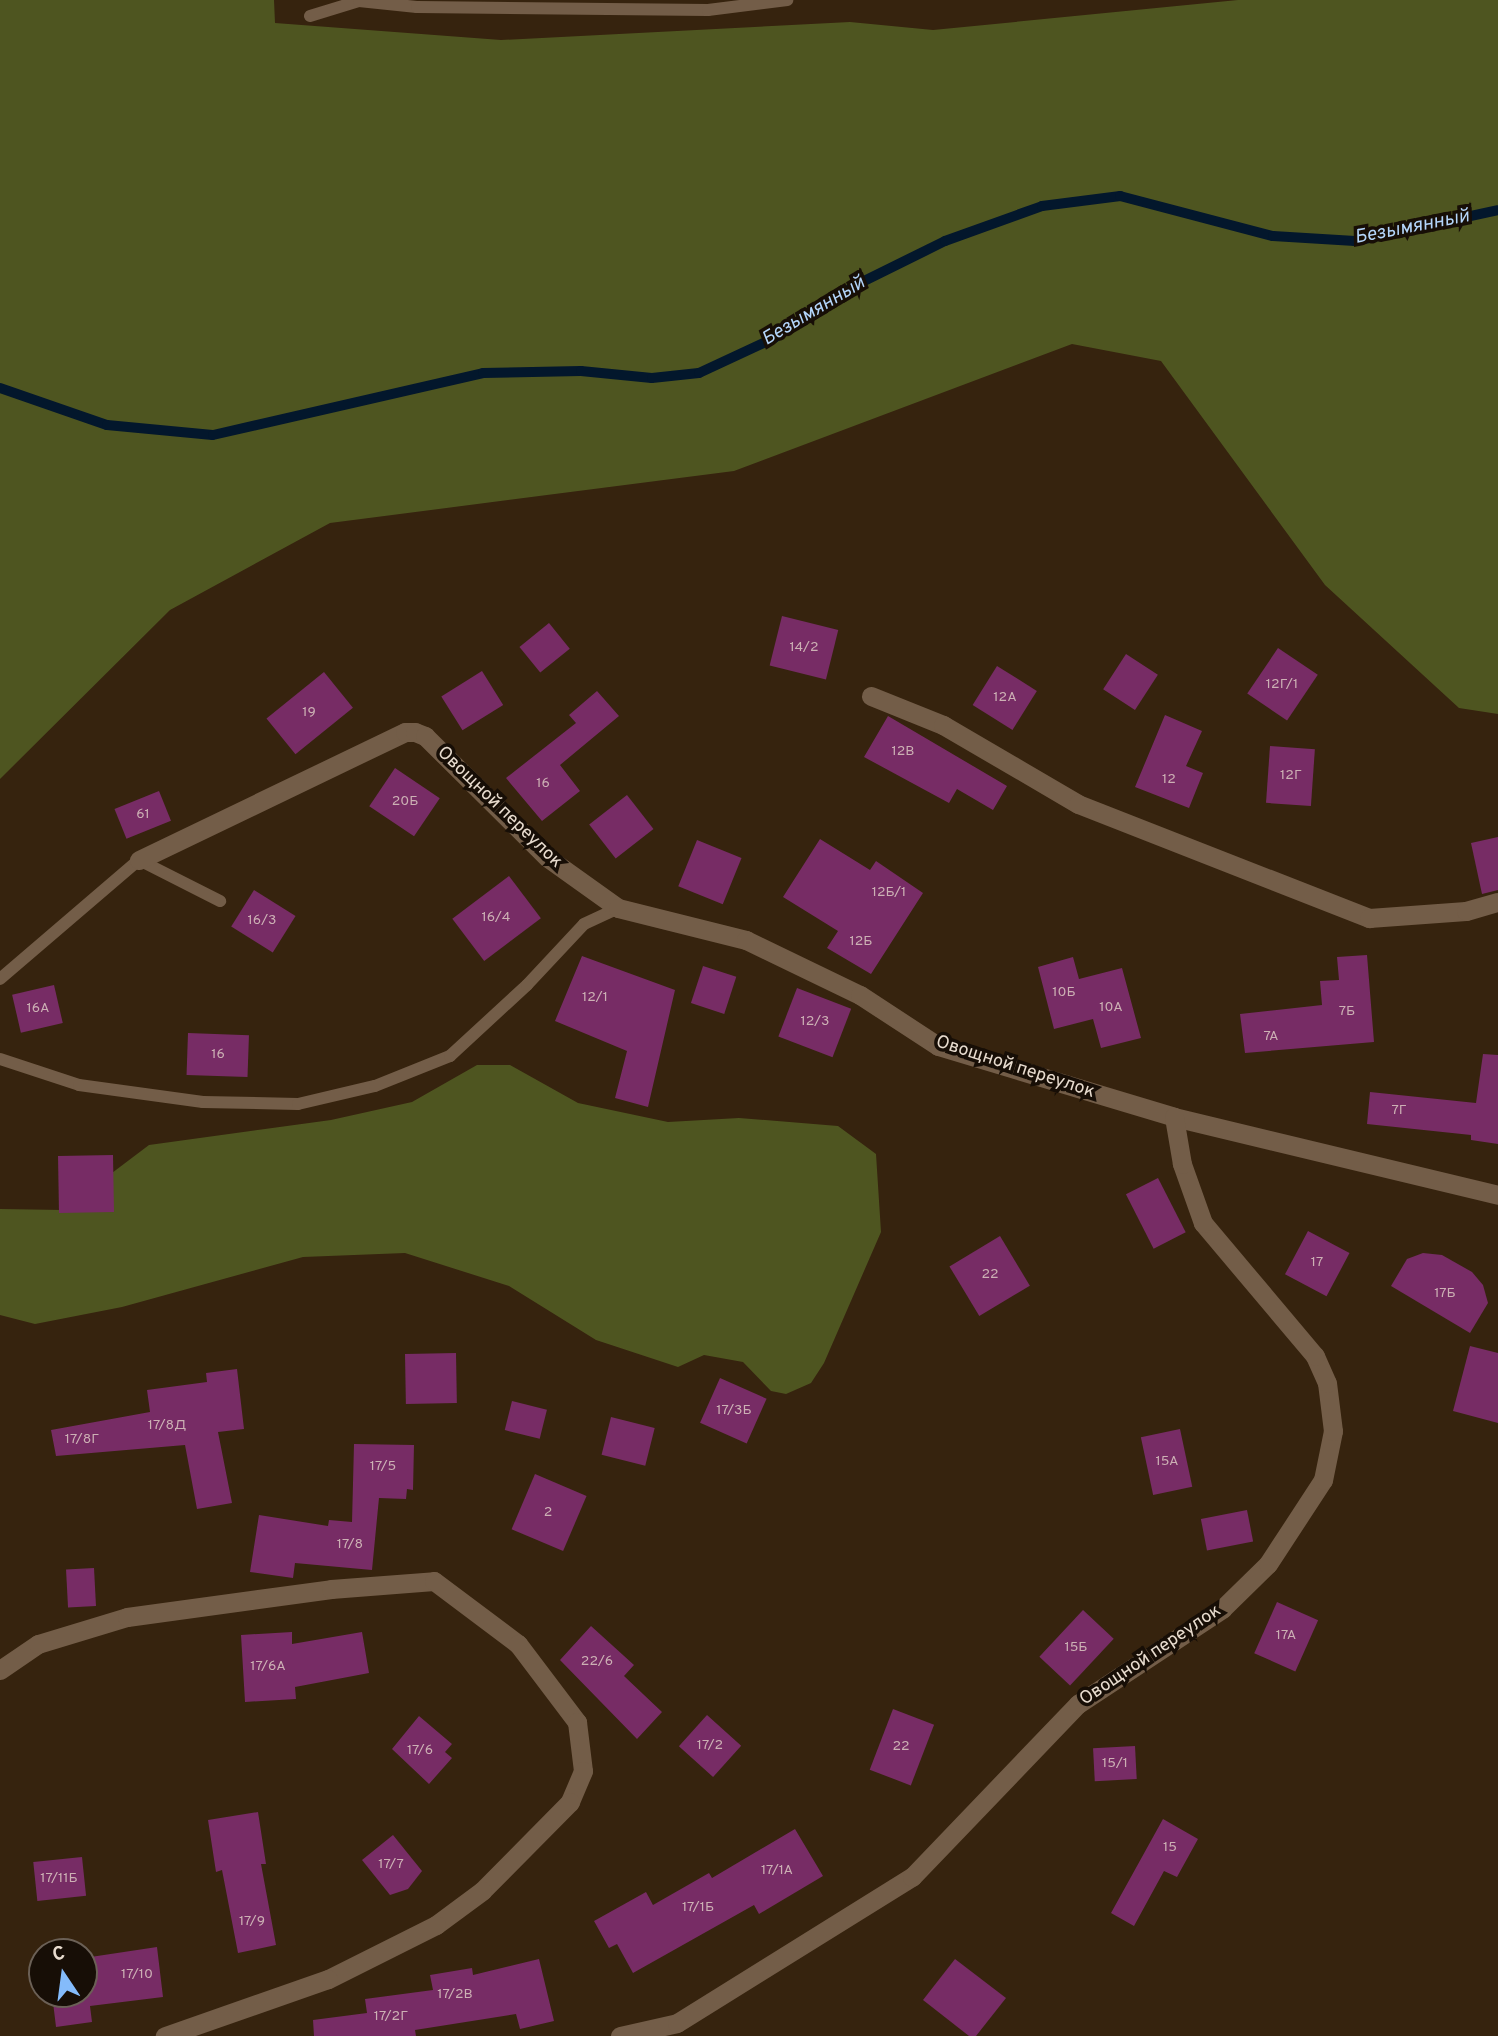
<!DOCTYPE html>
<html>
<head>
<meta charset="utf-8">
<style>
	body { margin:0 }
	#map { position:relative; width:1498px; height:2036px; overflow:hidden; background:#36230e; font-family:Overpass,sans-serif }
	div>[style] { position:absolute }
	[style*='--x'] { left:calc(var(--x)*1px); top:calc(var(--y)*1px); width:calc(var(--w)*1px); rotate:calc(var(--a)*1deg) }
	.forest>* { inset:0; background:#4e5520 }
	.stream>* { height:10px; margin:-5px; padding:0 5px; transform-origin:5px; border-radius:5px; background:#03172c }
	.building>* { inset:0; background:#772c65; transform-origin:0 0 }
	.service>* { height:12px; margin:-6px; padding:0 6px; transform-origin:6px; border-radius:6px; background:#735d48 }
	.minor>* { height:19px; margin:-9.5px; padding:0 9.5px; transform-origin:9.5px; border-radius:9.5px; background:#735d48 }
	span { translate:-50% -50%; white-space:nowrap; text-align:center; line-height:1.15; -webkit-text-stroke:7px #170e06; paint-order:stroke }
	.number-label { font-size:14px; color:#ccb0b4 }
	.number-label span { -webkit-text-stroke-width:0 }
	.street-label { font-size:18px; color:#e8dccf }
	.water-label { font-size:19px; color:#b4d5fa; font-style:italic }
	.north { position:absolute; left:28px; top:1938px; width:70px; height:70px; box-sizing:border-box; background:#170e06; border:2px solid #6b6056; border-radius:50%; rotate:347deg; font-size:19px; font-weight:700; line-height:28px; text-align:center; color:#e8dccf }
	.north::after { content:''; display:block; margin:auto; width:24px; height:32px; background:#84bbfb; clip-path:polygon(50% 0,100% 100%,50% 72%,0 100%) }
</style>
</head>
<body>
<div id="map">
	<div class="forest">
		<div style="clip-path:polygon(0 0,274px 0,275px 23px,501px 40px,850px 22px,933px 30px,1238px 0,1498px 0,1498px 714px,1459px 708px,1325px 585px,1161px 361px,1072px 344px,734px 471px,330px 523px,170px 610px,0 779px)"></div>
		<div style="clip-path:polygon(477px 1065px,510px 1065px,578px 1103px,668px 1122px,739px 1118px,838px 1126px,876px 1154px,881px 1232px,824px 1363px,811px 1383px,786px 1394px,771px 1391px,743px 1362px,704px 1355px,678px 1367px,596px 1340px,509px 1286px,405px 1253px,303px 1257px,122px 1307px,35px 1324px,0 1315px,0 1209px,63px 1210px,149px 1145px,331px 1120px,412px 1102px)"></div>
	</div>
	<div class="stream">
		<div style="--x:0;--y:388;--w:113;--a:19.1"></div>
		<div style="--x:107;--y:425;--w:106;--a:5.4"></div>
		<div style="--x:213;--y:435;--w:277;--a:-12.9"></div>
		<div style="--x:483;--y:373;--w:98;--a:-1.2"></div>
		<div style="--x:581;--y:371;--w:71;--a:5.6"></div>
		<div style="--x:652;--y:378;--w:47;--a:-6.1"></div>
		<div style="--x:699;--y:373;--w:83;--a:-25"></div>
		<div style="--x:774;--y:338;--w:98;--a:-32.9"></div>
		<div style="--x:856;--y:285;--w:99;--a:-26.3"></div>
		<div style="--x:945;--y:241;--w:103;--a:-19.8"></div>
		<div style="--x:1042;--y:206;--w:79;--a:-7.3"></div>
		<div style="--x:1120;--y:196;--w:158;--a:14.7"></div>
		<div style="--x:1273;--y:236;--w:82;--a:3.5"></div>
		<div style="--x:1355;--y:241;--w:146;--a:-12.2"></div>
	</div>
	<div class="building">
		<div style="left:782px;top:616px;width:58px;height:51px;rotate:14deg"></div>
		<div style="left:549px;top:623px;width:33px;height:38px;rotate:51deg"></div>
		<div style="left:1278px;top:648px;width:48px;height:55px;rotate:34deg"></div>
		<div style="left:1126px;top:654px;width:38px;height:42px;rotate:33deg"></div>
		<div style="left:997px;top:666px;width:47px;height:46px;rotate:32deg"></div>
		<div style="left:482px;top:671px;width:40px;height:48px;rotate:58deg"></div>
		<div style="left:324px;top:672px;width:46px;height:74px;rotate:51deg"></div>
		<div style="clip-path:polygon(597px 691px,619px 716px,560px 765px,580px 791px,542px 821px,506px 778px,576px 723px,569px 715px)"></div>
		<div style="clip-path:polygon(1165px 715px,1202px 731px,1186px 766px,1203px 773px,1189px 808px,1135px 787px)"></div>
		<div style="clip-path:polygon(888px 716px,1007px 786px,993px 810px,957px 789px,949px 803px,864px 757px)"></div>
		<div style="left:1270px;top:746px;width:45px;height:57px;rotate:4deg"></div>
		<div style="left:395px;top:768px;width:54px;height:46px;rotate:34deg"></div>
		<div style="left:159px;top:791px;width:32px;height:48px;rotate:68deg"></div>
		<div style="left:627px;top:795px;width:43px;height:48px;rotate:52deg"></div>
		<div style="clip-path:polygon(1498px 837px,1498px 890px,1482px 894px,1471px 843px)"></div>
		<div style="clip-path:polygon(820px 839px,870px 870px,876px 861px,923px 893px,871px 974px,827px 948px,838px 931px,783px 897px)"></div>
		<div style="left:697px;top:840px;width:48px;height:50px;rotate:22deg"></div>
		<div style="left:509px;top:876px;width:53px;height:71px;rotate:53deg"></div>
		<div style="left:254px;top:890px;width:49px;height:43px;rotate:32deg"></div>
		<div style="clip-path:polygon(1367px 955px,1374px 1042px,1245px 1053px,1240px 1014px,1322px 1005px,1320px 981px,1339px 980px,1337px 957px)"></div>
		<div style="clip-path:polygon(582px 956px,675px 990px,648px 1107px,615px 1098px,627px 1051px,555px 1021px)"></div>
		<div style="clip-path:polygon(1073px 957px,1079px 979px,1122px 968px,1141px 1038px,1101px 1048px,1093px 1019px,1054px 1029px,1038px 967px)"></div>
		<div style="left:703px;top:966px;width:35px;height:39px;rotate:18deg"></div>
		<div style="left:54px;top:985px;width:39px;height:43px;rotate:77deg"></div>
		<div style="left:797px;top:988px;width:58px;height:52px;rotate:21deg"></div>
		<div style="left:188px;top:1033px;width:61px;height:42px;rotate:2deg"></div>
		<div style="clip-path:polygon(1483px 1054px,1498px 1055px,1498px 1144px,1471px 1140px,1471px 1135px,1367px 1124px,1370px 1092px,1476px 1103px)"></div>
		<div style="left:113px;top:1155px;width:57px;height:55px;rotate:89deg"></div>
		<div style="left:1158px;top:1178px;width:61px;height:36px;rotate:63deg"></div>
		<div style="left:1308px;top:1231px;width:47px;height:49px;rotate:28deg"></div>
		<div style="left:1000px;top:1236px;width:58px;height:59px;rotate:59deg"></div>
		<div style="clip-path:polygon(1423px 1253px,1442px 1255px,1472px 1272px,1483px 1285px,1488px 1303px,1470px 1333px,1391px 1286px,1407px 1259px)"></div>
		<div style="clip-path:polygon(1470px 1346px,1498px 1353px,1498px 1423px,1453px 1411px)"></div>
		<div style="left:456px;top:1353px;width:50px;height:51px;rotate:89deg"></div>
		<div style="clip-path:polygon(237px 1369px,244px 1429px,218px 1432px,232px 1503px,197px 1509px,185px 1445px,56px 1456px,51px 1430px,150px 1412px,147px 1390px,207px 1382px,206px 1373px)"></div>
		<div style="left:720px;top:1378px;width:51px;height:49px;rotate:24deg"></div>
		<div style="left:512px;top:1401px;width:36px;height:30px;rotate:14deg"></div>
		<div style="left:611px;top:1417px;width:45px;height:39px;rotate:14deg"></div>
		<div style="left:1180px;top:1429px;width:59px;height:40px;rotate:78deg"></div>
		<div style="clip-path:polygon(354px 1444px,414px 1445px,413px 1490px,407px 1489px,406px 1499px,379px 1498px,372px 1570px,295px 1563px,293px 1578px,250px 1572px,259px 1515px,328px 1526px,329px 1520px,352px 1522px)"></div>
		<div style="left:535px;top:1474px;width:56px;height:60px;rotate:23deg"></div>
		<div style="left:1247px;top:1510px;width:32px;height:47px;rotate:79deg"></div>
		<div style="left:94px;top:1568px;width:38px;height:28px;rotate:87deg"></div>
		<div style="left:1277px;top:1602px;width:45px;height:56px;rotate:24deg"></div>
		<div style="left:1083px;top:1610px;width:42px;height:64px;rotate:43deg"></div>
		<div style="clip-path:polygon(591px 1626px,634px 1665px,624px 1676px,662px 1712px,637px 1739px,560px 1660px)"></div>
		<div style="clip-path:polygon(292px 1632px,292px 1644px,362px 1632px,369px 1673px,295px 1687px,296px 1699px,245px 1702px,241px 1635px)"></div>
		<div style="left:893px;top:1709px;width:44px;height:65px;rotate:21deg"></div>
		<div style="left:707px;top:1715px;width:46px;height:42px;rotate:42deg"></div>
		<div style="clip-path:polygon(419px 1716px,452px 1744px,445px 1752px,452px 1758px,429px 1784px,392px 1749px)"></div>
		<div style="left:1135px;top:1746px;width:33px;height:42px;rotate:87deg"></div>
		<div style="clip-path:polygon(258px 1812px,266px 1864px,261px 1864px,276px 1945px,238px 1953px,222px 1870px,216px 1872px,208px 1820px)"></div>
		<div style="clip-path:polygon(1163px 1819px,1198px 1839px,1177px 1877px,1164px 1871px,1134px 1926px,1111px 1913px)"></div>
		<div style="clip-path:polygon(795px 1829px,823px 1876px,759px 1914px,754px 1905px,633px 1973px,617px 1944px,609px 1948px,594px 1921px,646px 1892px,653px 1905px,709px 1873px,712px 1878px)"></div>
		<div style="clip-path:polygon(393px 1835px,422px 1871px,408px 1889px,390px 1895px,362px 1860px)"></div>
		<div style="left:82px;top:1857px;width:39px;height:49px;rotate:84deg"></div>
		<div style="clip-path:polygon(157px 1947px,163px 1997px,90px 2006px,92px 2022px,56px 2027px,52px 1994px,84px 1994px,84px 1958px)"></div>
		<div style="clip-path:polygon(539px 1959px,554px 2021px,520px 2029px,516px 2014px,415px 2030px,416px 2036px,314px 2036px,313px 2020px,367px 2013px,365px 1999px,433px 1990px,430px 1975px,472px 1968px,473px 1975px)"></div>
		<div style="clip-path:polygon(955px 1959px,1006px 1998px,976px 2036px,969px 2036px,923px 2000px)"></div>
	</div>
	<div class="service">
		<div style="--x:310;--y:16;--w:51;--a:-17"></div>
		<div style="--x:359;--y:1;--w:58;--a:5.9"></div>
		<div style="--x:417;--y:7;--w:291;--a:0.6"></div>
		<div style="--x:708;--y:10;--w:80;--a:-7.2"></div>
		<div style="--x:0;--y:979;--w:183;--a:-40.6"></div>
		<div style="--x:139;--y:860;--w:91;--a:26.8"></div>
		<div style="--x:0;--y:1059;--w:83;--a:18.2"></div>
		<div style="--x:79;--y:1085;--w:125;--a:7.8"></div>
		<div style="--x:203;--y:1102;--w:95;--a:1.2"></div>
		<div style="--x:298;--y:1104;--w:79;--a:-13.2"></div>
		<div style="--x:375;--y:1086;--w:81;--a:-21.8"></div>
		<div style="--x:450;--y:1056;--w:105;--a:-42.7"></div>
		<div style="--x:527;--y:985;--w:83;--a:-46.9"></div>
		<div style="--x:584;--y:924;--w:38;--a:-25"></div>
	</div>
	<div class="minor">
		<div style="--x:871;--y:696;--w:78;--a:21.9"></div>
		<div style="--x:943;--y:725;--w:156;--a:30.3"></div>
		<div style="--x:1078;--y:804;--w:313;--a:21.4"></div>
		<div style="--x:1369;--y:918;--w:97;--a:-4.1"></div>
		<div style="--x:1466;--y:911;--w:33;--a:-16"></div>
		<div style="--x:139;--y:860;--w:295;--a:-25.7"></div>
		<div style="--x:405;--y:732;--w:10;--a:0"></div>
		<div style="--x:415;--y:732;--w:11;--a:22"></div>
		<div style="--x:425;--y:736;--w:173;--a:44.8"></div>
		<div style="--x:548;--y:858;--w:86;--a:35.5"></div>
		<div style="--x:618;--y:908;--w:132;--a:14"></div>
		<div style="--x:746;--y:940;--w:127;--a:25.8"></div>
		<div style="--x:860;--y:995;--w:93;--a:33.2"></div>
		<div style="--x:938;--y:1046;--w:246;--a:16.7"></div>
		<div style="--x:1174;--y:1117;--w:333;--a:13.5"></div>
		<div style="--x:0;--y:1670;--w:46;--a:-34.4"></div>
		<div style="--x:38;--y:1644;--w:93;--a:-16.9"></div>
		<div style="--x:127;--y:1617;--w:206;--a:-7.8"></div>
		<div style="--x:331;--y:1589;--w:103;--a:-4.4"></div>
		<div style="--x:434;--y:1581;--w:105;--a:36.9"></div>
		<div style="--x:518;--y:1644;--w:98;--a:52.9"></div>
		<div style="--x:577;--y:1722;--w:49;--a:83"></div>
		<div style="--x:583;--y:1771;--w:34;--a:113"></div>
		<div style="--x:570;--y:1802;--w:125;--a:134.7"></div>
		<div style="--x:482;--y:1891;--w:57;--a:143.5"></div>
		<div style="--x:436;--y:1925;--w:121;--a:153.4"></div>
		<div style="--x:328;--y:1979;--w:173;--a:160.7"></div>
		<div style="--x:620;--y:2036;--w:58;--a:-12.8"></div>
		<div style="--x:677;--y:2023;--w:277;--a:-31.9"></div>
		<div style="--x:912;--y:1877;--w:240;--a:-46.2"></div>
		<div style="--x:1078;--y:1704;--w:173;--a:-33.4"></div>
		<div style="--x:1222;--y:1609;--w:64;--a:-44.4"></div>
		<div style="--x:1268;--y:1564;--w:100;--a:-56.8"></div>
		<div style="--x:1323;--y:1480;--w:50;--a:-78.5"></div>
		<div style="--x:1333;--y:1431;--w:48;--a:-97.1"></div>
		<div style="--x:1327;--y:1383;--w:30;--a:-114"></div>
		<div style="--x:1315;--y:1356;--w:174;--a:-130.1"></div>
		<div style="--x:1203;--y:1223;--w:63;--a:-109.6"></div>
		<div style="--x:1182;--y:1164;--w:48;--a:-99.7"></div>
	</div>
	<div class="number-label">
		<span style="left:804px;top:648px">14/2</span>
		<span style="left:1282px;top:685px">12Г/1</span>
		<span style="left:1005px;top:698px">12А</span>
		<span style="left:309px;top:713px">19</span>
		<span style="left:903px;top:752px">12В</span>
		<span style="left:1291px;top:776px">12Г</span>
		<span style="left:1169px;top:780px">12</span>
		<span style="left:543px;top:784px">16</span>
		<span style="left:405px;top:802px">20Б</span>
		<span style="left:143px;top:815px">61</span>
		<span style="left:889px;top:893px">12Б/1</span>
		<span style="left:496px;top:918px">16/4</span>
		<span style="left:262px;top:921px">16/3</span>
		<span style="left:861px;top:942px">12Б</span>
		<span style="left:1064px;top:993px">10Б</span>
		<span style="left:595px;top:998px">12/1</span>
		<span style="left:1111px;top:1008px">10А</span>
		<span style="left:38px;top:1009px">16А</span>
		<span style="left:1347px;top:1012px">7Б</span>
		<span style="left:815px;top:1022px">12/3</span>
		<span style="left:1271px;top:1037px">7А</span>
		<span style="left:218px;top:1055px">16</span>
		<span style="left:1399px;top:1111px">7Г</span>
		<span style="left:1317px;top:1263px">17</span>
		<span style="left:990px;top:1275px">22</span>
		<span style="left:1445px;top:1294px">17Б</span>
		<span style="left:734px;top:1411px">17/3Б</span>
		<span style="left:167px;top:1426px">17/8Д</span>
		<span style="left:82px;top:1440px">17/8Г</span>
		<span style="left:1167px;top:1462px">15А</span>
		<span style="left:383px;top:1467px">17/5</span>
		<span style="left:548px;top:1513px">2</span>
		<span style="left:350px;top:1545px">17/8</span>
		<span style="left:1286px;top:1636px">17А</span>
		<span style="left:1076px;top:1648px">15Б</span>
		<span style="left:597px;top:1662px">22/6</span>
		<span style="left:268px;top:1667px">17/6А</span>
		<span style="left:710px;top:1746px">17/2</span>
		<span style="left:901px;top:1747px">22</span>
		<span style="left:420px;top:1751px">17/6</span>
		<span style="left:1115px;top:1764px">15/1</span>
		<span style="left:1170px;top:1848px">15</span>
		<span style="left:391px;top:1865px">17/7</span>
		<span style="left:777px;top:1871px">17/1А</span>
		<span style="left:59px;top:1879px">17/11Б</span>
		<span style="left:698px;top:1908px">17/1Б</span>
		<span style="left:252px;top:1922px">17/9</span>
		<span style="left:137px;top:1975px">17/10</span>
		<span style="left:455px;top:1995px">17/2В</span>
		<span style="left:391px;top:2017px">17/2Г</span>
	</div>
	<div class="street-label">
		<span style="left:499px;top:808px;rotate:44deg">Овощной переулок</span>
		<span style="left:1015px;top:1068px;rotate:18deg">Овощной переулок</span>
		<span style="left:1151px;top:1656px;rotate:-34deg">Овощной переулок</span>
	</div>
	<div class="water-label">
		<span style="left:1412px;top:228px;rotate:-11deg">Безымянный</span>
		<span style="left:814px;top:312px;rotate:-31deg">Безымянный</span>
	</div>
	<div class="north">С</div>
</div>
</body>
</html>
